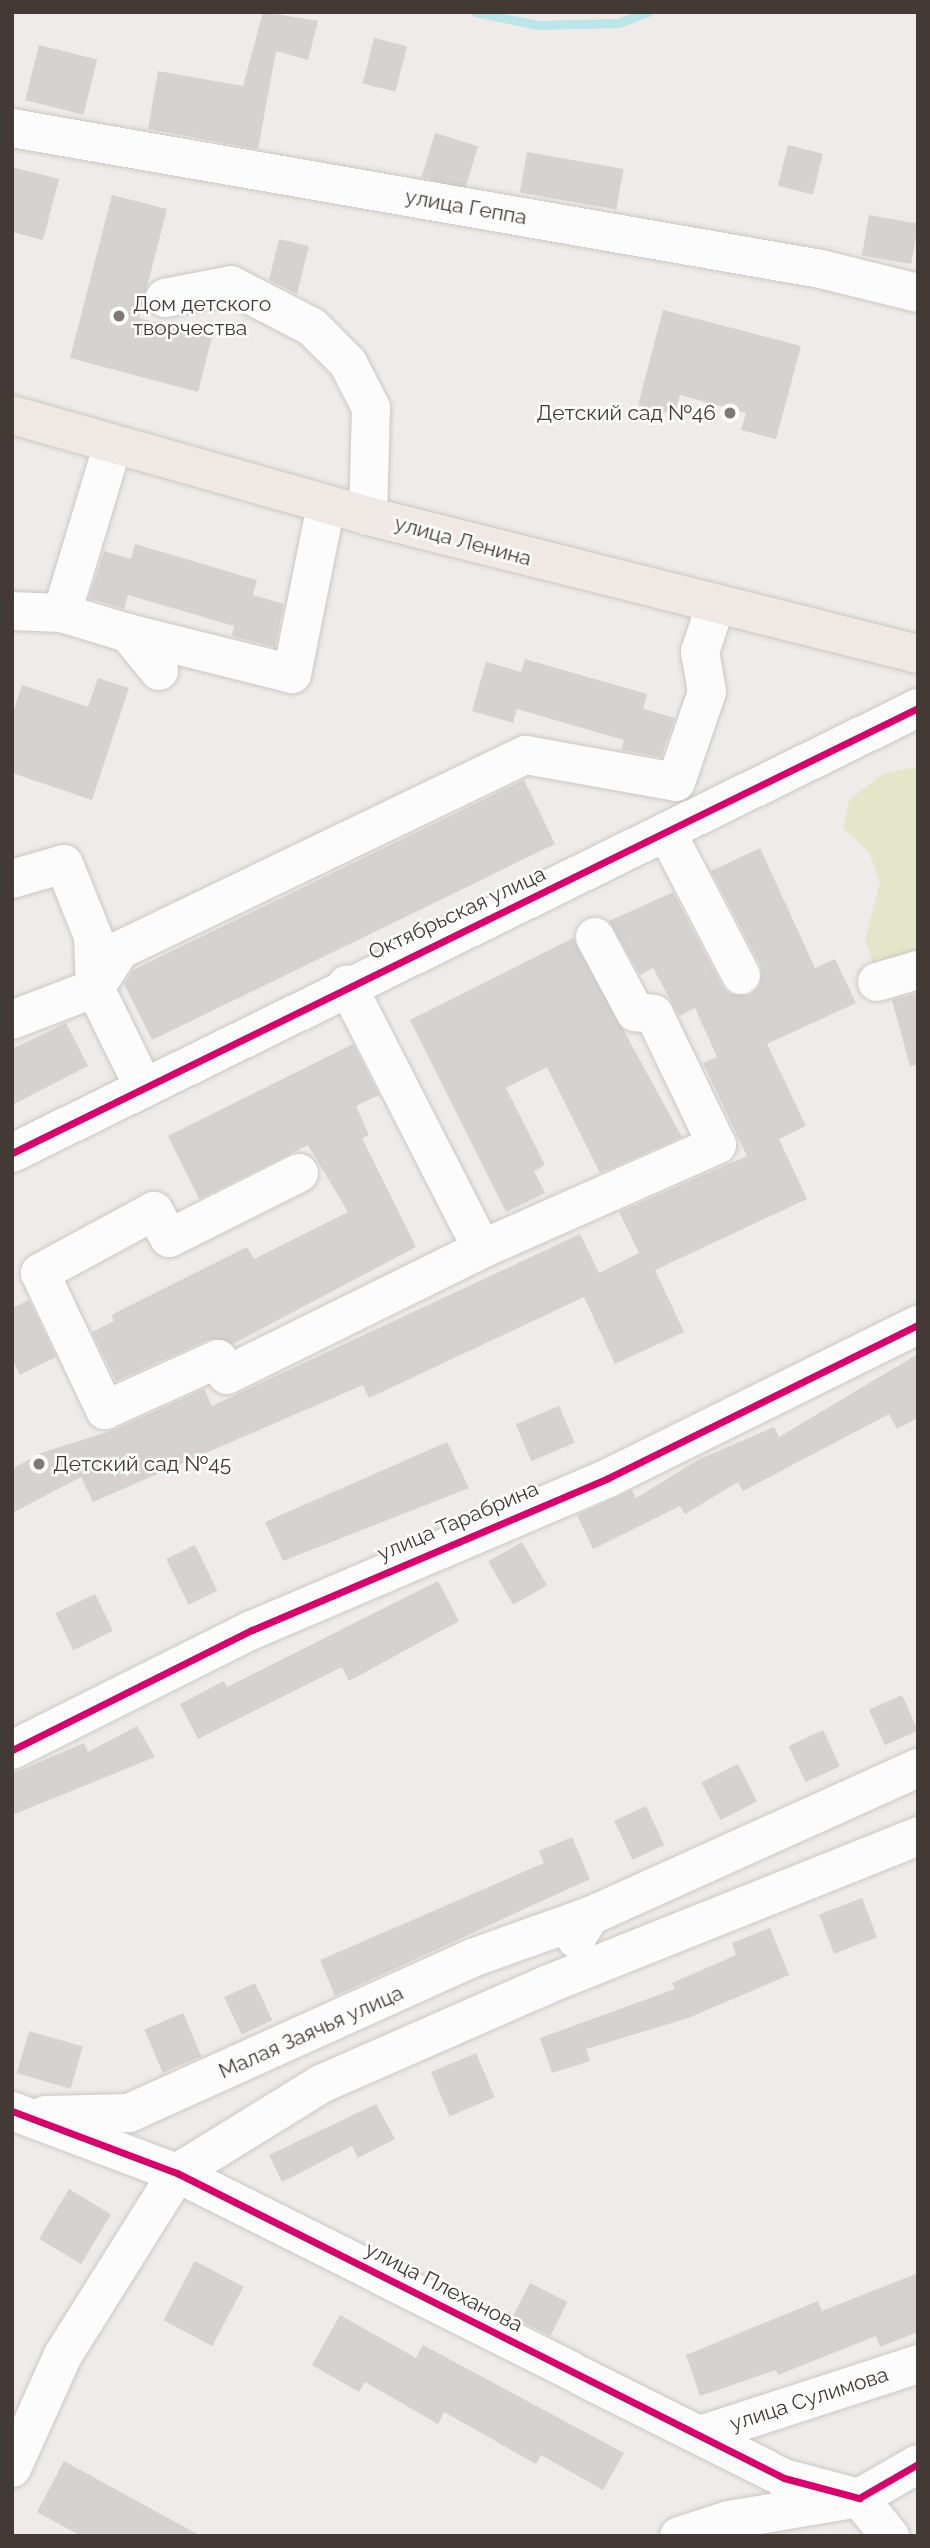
<!DOCTYPE html>
<html>
<head>
<meta charset="utf-8">
<style>
	body { margin:0 }
	#map { position:relative; width:930px; height:2548px; overflow:hidden; background:#eeebe8; font-family:Raleway,sans-serif }
	div>[style] { position:absolute }
	[style*='--x'] { left:calc(var(--x)*1px); top:calc(var(--y)*1px); width:calc(var(--w)*1px); rotate:calc(var(--a)*1deg) }
	.green>* { inset:0; background:#e4e6ca }
	.stream>* { height:9px; margin:-4.5px; padding:0 4.5px; transform-origin:4.5px; border-radius:4.5px; background:#bce5e9 }
	.building>* { inset:0; background:#d6d2cf; transform-origin:0 0 }
	.roads { filter:drop-shadow(0 0 2px #cbc7c4) drop-shadow(0 0 2px #cbc7c4) }
	.minor>* { height:38px; margin:-19px; padding:0 19px; transform-origin:19px; border-radius:19px; background:#fcfcfc }
	.major>* { height:38px; margin:-19px; padding:0 19px; transform-origin:19px; border-radius:19px; background:#efe8e4 }
	.cycleway>* { height:7px; margin:-3.5px; padding:0 3.5px; transform-origin:3.5px; border-radius:3.5px; background:#d6006c }
	.dots>* { width:19px; height:19px; translate:-50% -50%; box-sizing:border-box; border:4px solid #fff; border-radius:50% }
	span { translate:-50% -50%; white-space:nowrap; text-align:center; line-height:1.15; -webkit-text-stroke:5px #fff; paint-order:stroke }
	.street-label { font-size:21px; color:#433a35 }
	.poi-label { font-size:21px; color:#433a35 }
	.left { translate:0 -50%; text-align:left }
	.right { translate:-100% -50%; text-align:right }
	.frame { position:absolute; inset:0; border:14px solid #433a35; pointer-events:none }
</style>
</head>
<body>
<div id="map">
	<div class="green">
		<div style="clip-path:polygon(918px 767px,918px 968px,876px 972px,865px 940px,880px 882px,869px 853px,843px 828px,849px 800px,884px 773px)"></div>
	</div>
	<div class="stream">
		<div style="--x:475;--y:12;--w:64;--a:11.7"></div>
		<div style="--x:538;--y:25;--w:80;--a:-1.4"></div>
		<div style="--x:618;--y:23;--w:32;--a:-20"></div>
	</div>
	<div class="building">
		<div style="clip-path:polygon(263px 12px,318px 21px,308px 60px,276px 51px,258px 149px,148px 129px,158px 71px,243px 86px)"></div>
		<div style="left:374px;top:38px;width:34px;height:47px;rotate:14deg"></div>
		<div style="left:39px;top:45px;width:60px;height:57px;rotate:14deg"></div>
		<div style="left:435px;top:133px;width:45px;height:46px;rotate:17deg"></div>
		<div style="left:788px;top:145px;width:36px;height:42px;rotate:14deg"></div>
		<div style="left:527px;top:152px;width:98px;height:41px;rotate:10deg"></div>
		<div style="clip-path:polygon(12px 167px,59px 179px,43px 240px,12px 232px)"></div>
		<div style="clip-path:polygon(112px 195px,167px 209px,139px 318px,212px 337px,198px 392px,70px 358px)"></div>
		<div style="left:869px;top:215px;width:50px;height:41px;rotate:10deg"></div>
		<div style="clip-path:polygon(279px 239px,309px 246px,297px 294px,269px 280px)"></div>
		<div style="clip-path:polygon(663px 310px,801px 346px,776px 439px,741px 430px,746px 413px,680px 395px,675px 414px,638px 405px)"></div>
		<div style="clip-path:polygon(135px 544px,257px 580px,253px 595px,284px 604px,275px 647px,232px 636px,234px 626px,128px 595px,124px 609px,89px 598px,104px 551px,131px 559px)"></div>
		<div style="clip-path:polygon(525px 659px,647px 694px,643px 709px,675px 718px,661px 757px,622px 750px,624px 740px,517px 709px,513px 723px,472px 711px,486px 662px,521px 672px)"></div>
		<div style="clip-path:polygon(98px 678px,129px 688px,92px 800px,12px 773px,12px 715px,22px 685px,88px 707px)"></div>
		<div style="clip-path:polygon(524px 780px,555px 844px,152px 1040px,124px 984px,133px 970px)"></div>
		<div style="clip-path:polygon(760px 848px,815px 968px,835px 959px,856px 1003px,767px 1044px,806px 1126px,779px 1139px,807px 1199px,655px 1270px,684px 1332px,615px 1364px,584px 1297px,369px 1398px,363px 1385px,93px 1502px,81px 1477px,12px 1513px,12px 1469px,41px 1453px,114px 1430px,204px 1389px,212px 1406px,580px 1234px,599px 1273px,639px 1253px,619px 1212px,747px 1156px,703px 1063px,717px 1057px,695px 1008px,679px 1016px,653px 968px,640px 975px,609px 921px,673px 892px,722px 986px,730px 994px,750px 995px,760px 986px,761px 966px,711px 871px)"></div>
		<div style="clip-path:polygon(573px 938px,682px 1137px,600px 1173px,547px 1067px,506px 1088px,545px 1165px,534px 1171px,545px 1193px,506px 1212px,410px 1020px)"></div>
		<div style="clip-path:polygon(918px 993px,918px 1065px,910px 1066px,892px 1000px)"></div>
		<div style="clip-path:polygon(66px 1023px,88px 1066px,12px 1105px,12px 1049px)"></div>
		<div style="clip-path:polygon(353px 1044px,379px 1095px,356px 1106px,369px 1135px,362px 1138px,416px 1247px,233px 1344px,210px 1339px,116px 1381px,92px 1332px,114px 1321px,111px 1315px,247px 1247px,254px 1259px,348px 1212px,308px 1145px,199px 1199px,168px 1136px)"></div>
		<div style="clip-path:polygon(29px 1300px,56px 1357px,20px 1375px,12px 1359px,12px 1308px)"></div>
		<div style="clip-path:polygon(918px 1354px,918px 1418px,897px 1429px,889px 1414px,743px 1491px,738px 1482px,685px 1514px,680px 1506px,593px 1549px,577px 1515px,632px 1490px,636px 1498px,698px 1460px,774px 1427px,779px 1437px)"></div>
		<div style="left:559px;top:1406px;width:40px;height:47px;rotate:67deg"></div>
		<div style="clip-path:polygon(447px 1442px,469px 1488px,283px 1561px,265px 1522px)"></div>
		<div style="left:522px;top:1542px;width:50px;height:39px;rotate:60deg"></div>
		<div style="left:195px;top:1545px;width:51px;height:32px;rotate:64deg"></div>
		<div style="clip-path:polygon(438px 1581px,459px 1621px,349px 1681px,342px 1667px,198px 1739px,180px 1704px,224px 1681px,227px 1687px)"></div>
		<div style="left:95px;top:1594px;width:41px;height:44px;rotate:64deg"></div>
		<div style="left:902px;top:1695px;width:39px;height:36px;rotate:66deg"></div>
		<div style="clip-path:polygon(137px 1726px,155px 1757px,12px 1815px,12px 1774px,84px 1743px,88px 1752px)"></div>
		<div style="left:823px;top:1730px;width:40px;height:38px;rotate:65deg"></div>
		<div style="left:738px;top:1764px;width:42px;height:41px;rotate:63deg"></div>
		<div style="left:646px;top:1806px;width:43px;height:35px;rotate:65deg"></div>
		<div style="clip-path:polygon(572px 1837px,590px 1879px,335px 1996px,320px 1960px,544px 1863px,539px 1851px)"></div>
		<div style="left:862px;top:1898px;width:42px;height:46px;rotate:69deg"></div>
		<div style="clip-path:polygon(770px 1928px,789px 1975px,688px 2018px,586px 2049px,590px 2061px,552px 2073px,540px 2038px,675px 1989px,672px 1983px,736px 1955px,732px 1943px)"></div>
		<div style="left:255px;top:1983px;width:41px;height:34px;rotate:65deg"></div>
		<div style="left:183px;top:2013px;width:47px;height:42px;rotate:67deg"></div>
		<div style="left:29px;top:2031px;width:56px;height:44px;rotate:16deg"></div>
		<div style="left:476px;top:2053px;width:48px;height:49px;rotate:67deg"></div>
		<div style="clip-path:polygon(376px 2104px,395px 2139px,358px 2158px,352px 2146px,282px 2182px,269px 2155px)"></div>
		<div style="left:69px;top:2189px;width:49px;height:58px;rotate:31deg"></div>
		<div style="left:195px;top:2261px;width:55px;height:67px;rotate:28deg"></div>
		<div style="clip-path:polygon(918px 2273px,918px 2332px,880px 2347px,876px 2336px,778px 2375px,776px 2370px,700px 2396px,686px 2355px,818px 2301px,822px 2311px)"></div>
		<div style="left:530px;top:2283px;width:42px;height:38px;rotate:27deg"></div>
		<div style="clip-path:polygon(340px 2315px,416px 2358px,423px 2345px,624px 2453px,603px 2490px,541px 2455px,536px 2464px,444px 2412px,438px 2424px,365px 2382px,359px 2392px,312px 2365px)"></div>
		<div style="clip-path:polygon(64px 2461px,146px 2506px,201px 2536px,81px 2536px,37px 2512px)"></div>
	</div>
	<div class="roads">
		<div class="minor">
			<div style="--x:12;--y:128;--w:821;--a:9.89"></div>
			<div style="--x:821;--y:269;--w:100;--a:13.9"></div>
			<div style="--x:165;--y:298;--w:67;--a:-11.1"></div>
			<div style="--x:231;--y:285;--w:91;--a:27.4"></div>
			<div style="--x:312;--y:327;--w:51;--a:45"></div>
			<div style="--x:348;--y:363;--w:51;--a:62.9"></div>
			<div style="--x:371;--y:408;--w:108;--a:91.6"></div>
			<div style="--x:113;--y:444;--w:177;--a:106.8"></div>
			<div style="--x:62;--y:613;--w:69;--a:16.9"></div>
			<div style="--x:12;--y:611;--w:50;--a:2.3"></div>
			<div style="--x:159;--y:671;--w:49;--a:-129.2"></div>
			<div style="--x:128;--y:633;--w:169;--a:14"></div>
			<div style="--x:292;--y:674;--w:172;--a:-78.6"></div>
			<div style="--x:668;--y:835;--w:158;--a:62.5"></div>
			<div style="--x:12;--y:879;--w:54;--a:-16.1"></div>
			<div style="--x:64;--y:864;--w:78;--a:68.1"></div>
			<div style="--x:93;--y:936;--w:52;--a:87.8"></div>
			<div style="--x:95;--y:988;--w:89;--a:158.9"></div>
			<div style="--x:877;--y:982;--w:43;--a:-16.3"></div>
			<div style="--x:144;--y:1088;--w:111;--a:-116.1"></div>
			<div style="--x:95;--y:988;--w:45;--a:-56.7"></div>
			<div style="--x:120;--y:950;--w:450;--a:-25.7"></div>
			<div style="--x:526;--y:755;--w:152;--a:10.2"></div>
			<div style="--x:676;--y:782;--w:95;--a:-71"></div>
			<div style="--x:707;--y:692;--w:41;--a:-99.9"></div>
			<div style="--x:700;--y:652;--w:47;--a:-71.6"></div>
			<div style="--x:12;--y:1153;--w:1009;--a:-26.16"></div>
			<div style="--x:299;--y:1173;--w:145;--a:153.4"></div>
			<div style="--x:169;--y:1238;--w:31;--a:-119"></div>
			<div style="--x:154;--y:1211;--w:130;--a:151.5"></div>
			<div style="--x:40;--y:1273;--w:152;--a:64.6"></div>
			<div style="--x:105;--y:1410;--w:124;--a:-24.3"></div>
			<div style="--x:218;--y:1359;--w:18;--a:61"></div>
			<div style="--x:227;--y:1375;--w:284;--a:-26.3"></div>
			<div style="--x:482;--y:1249;--w:297;--a:-117.1"></div>
			<div style="--x:482;--y:1249;--w:257;--a:-23.9"></div>
			<div style="--x:717;--y:1145;--w:145;--a:-115.7"></div>
			<div style="--x:654;--y:1014;--w:19;--a:-174"></div>
			<div style="--x:635;--y:1012;--w:85;--a:-118.1"></div>
			<div style="--x:12;--y:1750;--w:268;--a:-26.6"></div>
			<div style="--x:252;--y:1630;--w:387;--a:-23.1"></div>
			<div style="--x:608;--y:1478;--w:346;--a:-26.3"></div>
			<div style="--x:576;--y:1939;--w:27;--a:-59"></div>
			<div style="--x:590;--y:1916;--w:360;--a:-24.3"></div>
			<div style="--x:12;--y:2111;--w:176;--a:20.6"></div>
			<div style="--x:177;--y:2173;--w:679;--a:26.68"></div>
			<div style="--x:784;--y:2478;--w:78;--a:14.9"></div>
			<div style="--x:45;--y:2115;--w:84;--a:-1.4"></div>
			<div style="--x:129;--y:2113;--w:376;--a:-24.3"></div>
			<div style="--x:472;--y:1958;--w:125;--a:-19.6"></div>
			<div style="--x:700;--y:2435;--w:229;--a:-18"></div>
			<div style="--x:12;--y:2468;--w:124;--a:-65.7"></div>
			<div style="--x:63;--y:2355;--w:215;--a:-57.9"></div>
			<div style="--x:177;--y:2173;--w:169;--a:-31.7"></div>
			<div style="--x:321;--y:2084;--w:246;--a:-23.7"></div>
			<div style="--x:546;--y:1985;--w:401;--a:-21.8"></div>
			<div style="--x:859;--y:2498;--w:49;--a:50.8"></div>
			<div style="--x:679;--y:2536;--w:52;--a:-17.7"></div>
			<div style="--x:729;--y:2520;--w:132;--a:-9.6"></div>
			<div style="--x:859;--y:2498;--w:68;--a:-30"></div>
		</div>
		<div class="major">
			<div style="--x:12;--y:415;--w:370;--a:15.8"></div>
			<div style="--x:368;--y:516;--w:567;--a:14.09"></div>
		</div>
	</div>
	<div class="cycleway">
		<div style="--x:12;--y:1153;--w:1009;--a:-26.16"></div>
		<div style="--x:12;--y:1750;--w:268;--a:-26.6"></div>
		<div style="--x:252;--y:1630;--w:387;--a:-23.1"></div>
		<div style="--x:608;--y:1478;--w:346;--a:-26.3"></div>
		<div style="--x:12;--y:2111;--w:176;--a:20.6"></div>
		<div style="--x:177;--y:2173;--w:679;--a:26.68"></div>
		<div style="--x:784;--y:2478;--w:78;--a:14.9"></div>
		<div style="--x:859;--y:2498;--w:68;--a:-30"></div>
	</div>
	<div class="dots">
		<div style="left:119px;top:316px;background:#7f7874"></div>
		<div style="left:730px;top:413px;background:#7f7874"></div>
		<div style="left:39px;top:1464px;background:#7f7874"></div>
	</div>
	<div class="street-label">
		<span style="left:466px;top:207px;rotate:10deg">улица Геппа</span>
		<span style="left:463px;top:541px;rotate:15deg">улица Ленина</span>
		<span style="left:457px;top:913px;rotate:-25deg">Октябрьская улица</span>
		<span style="left:458px;top:1521px;rotate:-23deg">улица Тарабрина</span>
		<span style="left:311px;top:2032px;rotate:-24deg">Малая Заячья улица</span>
		<span style="left:444px;top:2287px;rotate:27deg">улица Плеханова</span>
		<span style="left:809px;top:2399px;rotate:-18deg">улица Сулимова</span>
	</div>
	<div class="poi-label">
		<span class="left" style="left:133px;top:316px">Дом детского<br>творчества</span>
		<span class="right" style="left:716px;top:413px">Детский сад №46</span>
		<span class="left" style="left:53px;top:1464px">Детский сад №45</span>
	</div>
	<div class="frame"></div>
</div>
</body>
</html>
